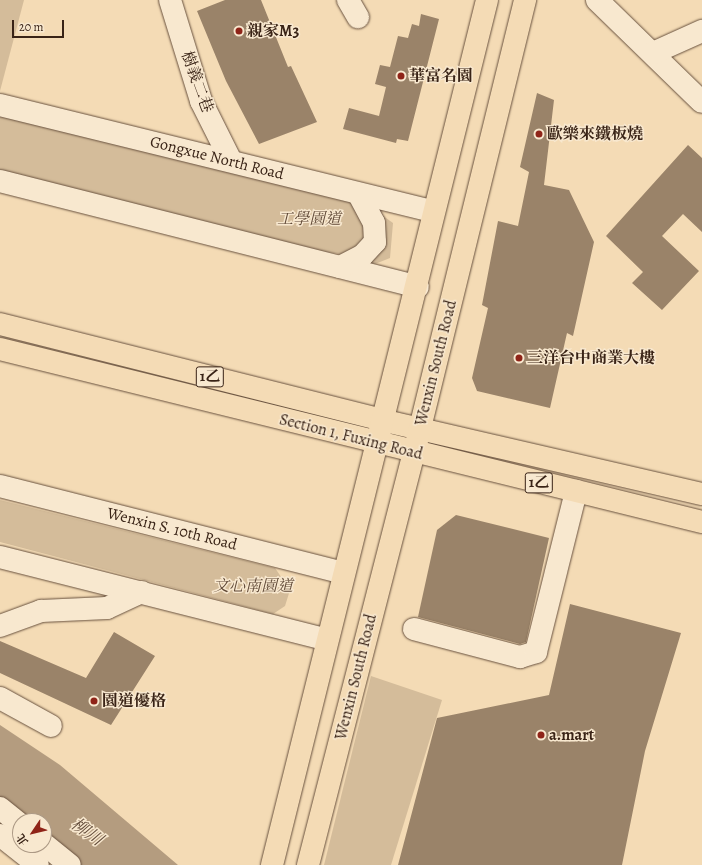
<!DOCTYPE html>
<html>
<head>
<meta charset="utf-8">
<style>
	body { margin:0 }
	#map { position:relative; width:702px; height:865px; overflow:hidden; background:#f4dbb5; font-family:Alegreya,"Noto Serif TC",serif }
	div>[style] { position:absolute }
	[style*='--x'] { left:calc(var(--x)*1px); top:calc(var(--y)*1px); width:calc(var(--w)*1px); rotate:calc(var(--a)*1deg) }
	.green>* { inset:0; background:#d4bc9a }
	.water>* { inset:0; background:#b49c7f }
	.building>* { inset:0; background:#9a8369 }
	.roads { filter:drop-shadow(0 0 1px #68513e) drop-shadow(0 0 1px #68513e) }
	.minor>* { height:22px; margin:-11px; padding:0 11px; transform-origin:11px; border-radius:11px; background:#f8e8cf }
	.major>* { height:22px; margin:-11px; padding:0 11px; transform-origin:11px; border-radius:11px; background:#f4dbb5 }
	.dots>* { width:11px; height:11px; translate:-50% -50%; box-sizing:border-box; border:2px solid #f8e8cf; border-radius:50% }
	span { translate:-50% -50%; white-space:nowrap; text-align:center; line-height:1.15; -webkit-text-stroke:3px #f8e8cf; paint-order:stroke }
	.shield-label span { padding:1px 3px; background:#f8e8cf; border:1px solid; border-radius:3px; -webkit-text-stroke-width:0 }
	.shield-label { font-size:15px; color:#392316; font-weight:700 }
	.poi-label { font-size:16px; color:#392316; font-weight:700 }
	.left { translate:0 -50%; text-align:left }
	.street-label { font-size:16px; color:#392316 }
	.park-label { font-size:16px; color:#604937; font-style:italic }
	.water-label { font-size:17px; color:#644d3b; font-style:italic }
	.north { position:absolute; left:12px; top:813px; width:40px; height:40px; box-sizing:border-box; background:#f8e8cf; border:1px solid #ac9985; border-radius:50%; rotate:235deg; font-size:11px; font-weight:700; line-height:16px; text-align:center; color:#392316 }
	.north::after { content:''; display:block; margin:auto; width:14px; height:18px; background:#8f2418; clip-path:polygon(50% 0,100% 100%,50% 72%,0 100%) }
	.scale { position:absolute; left:12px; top:20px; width:52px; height:18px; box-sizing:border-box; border:2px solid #392316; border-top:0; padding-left:5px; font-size:12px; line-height:14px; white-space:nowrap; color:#392316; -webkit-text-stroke:3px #f8e8cf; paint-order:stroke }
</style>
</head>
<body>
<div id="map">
	<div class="green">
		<div style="clip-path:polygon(0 0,24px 0,0 91px)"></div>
		<div style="clip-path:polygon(0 114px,344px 198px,360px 208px,366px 242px,347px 255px,312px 250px,0 171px)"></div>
		<div style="clip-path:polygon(379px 213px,393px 223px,390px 258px,375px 264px,364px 261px)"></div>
		<div style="clip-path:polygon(0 500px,275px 568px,290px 590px,285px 606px,273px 614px,0 542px)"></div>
		<div style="clip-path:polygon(371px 676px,442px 700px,391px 865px,324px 865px)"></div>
	</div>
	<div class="water">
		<div style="clip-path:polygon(0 725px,60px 765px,178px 865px,79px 865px,44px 835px,44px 821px,26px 821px,0 801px)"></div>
	</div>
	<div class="building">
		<div style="clip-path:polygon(225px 0,261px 0,288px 67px,291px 66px,317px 122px,259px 144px,226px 81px,197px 11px)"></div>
		<div style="clip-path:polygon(421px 14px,439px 19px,408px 141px,397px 139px,396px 143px,343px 129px,349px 108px,379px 116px,386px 87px,375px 84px,380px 65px,390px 67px,398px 36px,408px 38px,412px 24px,419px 26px)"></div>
		<div style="clip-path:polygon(537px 93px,554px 100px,544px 185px,569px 190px,594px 242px,573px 336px,567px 333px,550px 408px,477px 391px,472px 378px,488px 308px,482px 305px,498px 221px,518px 226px,529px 172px,520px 167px)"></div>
		<div style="clip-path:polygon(688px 145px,702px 158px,702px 232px,683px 214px,662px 236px,699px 271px,662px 310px,632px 283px,643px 272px,606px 236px)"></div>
		<div style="clip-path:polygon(456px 515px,549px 538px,526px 642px,520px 644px,418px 617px,437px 530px)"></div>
		<div style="clip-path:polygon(570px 604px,681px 633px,645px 751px,622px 865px,398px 865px,437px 718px,549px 695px)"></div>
		<div style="clip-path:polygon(114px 632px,155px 656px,111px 725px,0 673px,0 641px,86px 678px)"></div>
	</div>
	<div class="roads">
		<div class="minor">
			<div style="--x:170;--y:0;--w:106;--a:72.9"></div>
			<div style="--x:201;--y:101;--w:67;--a:63.4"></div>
			<div style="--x:348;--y:0;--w:20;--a:60"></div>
			<div style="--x:597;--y:0;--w:146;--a:44.2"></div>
			<div style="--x:653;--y:53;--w:54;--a:-24.2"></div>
			<div style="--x:0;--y:105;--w:446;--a:13.8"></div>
			<div style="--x:0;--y:181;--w:431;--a:14.2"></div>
			<div style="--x:340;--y:267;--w:25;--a:-27"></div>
			<div style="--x:362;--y:256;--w:19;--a:-47"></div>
			<div style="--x:375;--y:242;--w:19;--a:-93"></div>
			<div style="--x:374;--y:223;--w:32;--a:-118"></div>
			<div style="--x:0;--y:486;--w:354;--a:14.2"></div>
			<div style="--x:0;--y:557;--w:337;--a:14.2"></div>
			<div style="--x:0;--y:626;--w:44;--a:-20.1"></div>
			<div style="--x:41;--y:611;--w:66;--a:-2.6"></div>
			<div style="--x:107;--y:608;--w:38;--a:-25"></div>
			<div style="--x:414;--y:629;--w:110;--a:14.8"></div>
			<div style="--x:520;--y:657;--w:17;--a:-17"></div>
			<div style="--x:536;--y:652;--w:166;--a:-76"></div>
			<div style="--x:0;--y:698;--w:58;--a:28.8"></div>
			<div style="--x:0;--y:808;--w:26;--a:39"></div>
			<div style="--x:0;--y:835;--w:48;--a:38.3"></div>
			<div style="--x:44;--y:844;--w:33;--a:39"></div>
		</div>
		<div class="major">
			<div style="--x:0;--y:324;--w:393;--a:14.1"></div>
			<div style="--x:381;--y:420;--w:329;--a:13"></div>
			<div style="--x:0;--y:349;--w:723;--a:13.84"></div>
			<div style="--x:272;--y:865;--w:891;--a:-76.04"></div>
			<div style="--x:308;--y:865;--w:451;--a:-75.6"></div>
			<div style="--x:420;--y:428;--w:441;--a:-76.2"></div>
		</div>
	</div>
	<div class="dots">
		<div style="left:239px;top:31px;background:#8f2418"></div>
		<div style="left:401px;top:76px;background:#8f2418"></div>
		<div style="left:539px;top:134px;background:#8f2418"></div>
		<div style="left:519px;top:358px;background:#8f2418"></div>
		<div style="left:94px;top:701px;background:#8f2418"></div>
		<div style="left:541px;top:735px;background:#8f2418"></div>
	</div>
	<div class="shield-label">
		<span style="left:210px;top:377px">1乙</span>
		<span style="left:539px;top:483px">1乙</span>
	</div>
	<div class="poi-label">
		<span class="left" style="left:247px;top:31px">親家M3</span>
		<span class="left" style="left:409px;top:76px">華富名園</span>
		<span class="left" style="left:547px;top:134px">歐樂來鐵板燒</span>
		<span class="left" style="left:527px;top:358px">三洋台中商業大樓</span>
		<span class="left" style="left:102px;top:701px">園道優格</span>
		<span class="left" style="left:549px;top:735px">a.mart</span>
	</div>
	<div class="street-label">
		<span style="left:197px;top:82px;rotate:70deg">樹義二巷</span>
		<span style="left:217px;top:158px;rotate:14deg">Gongxue North Road</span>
		<span style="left:436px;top:363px;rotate:-76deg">Wenxin South Road</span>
		<span style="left:351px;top:437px;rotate:14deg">Section 1, Fuxing Road</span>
		<span style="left:172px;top:529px;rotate:14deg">Wenxin S. 10th Road</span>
		<span style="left:356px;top:677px;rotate:-76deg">Wenxin South Road</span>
	</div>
	<div class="park-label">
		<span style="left:309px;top:219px">工學園道</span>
		<span style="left:253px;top:586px">文心南園道</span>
	</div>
	<div class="water-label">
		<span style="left:87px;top:832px;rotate:35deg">柳川</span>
	</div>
	<div class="north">北</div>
	<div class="scale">20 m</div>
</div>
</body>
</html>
